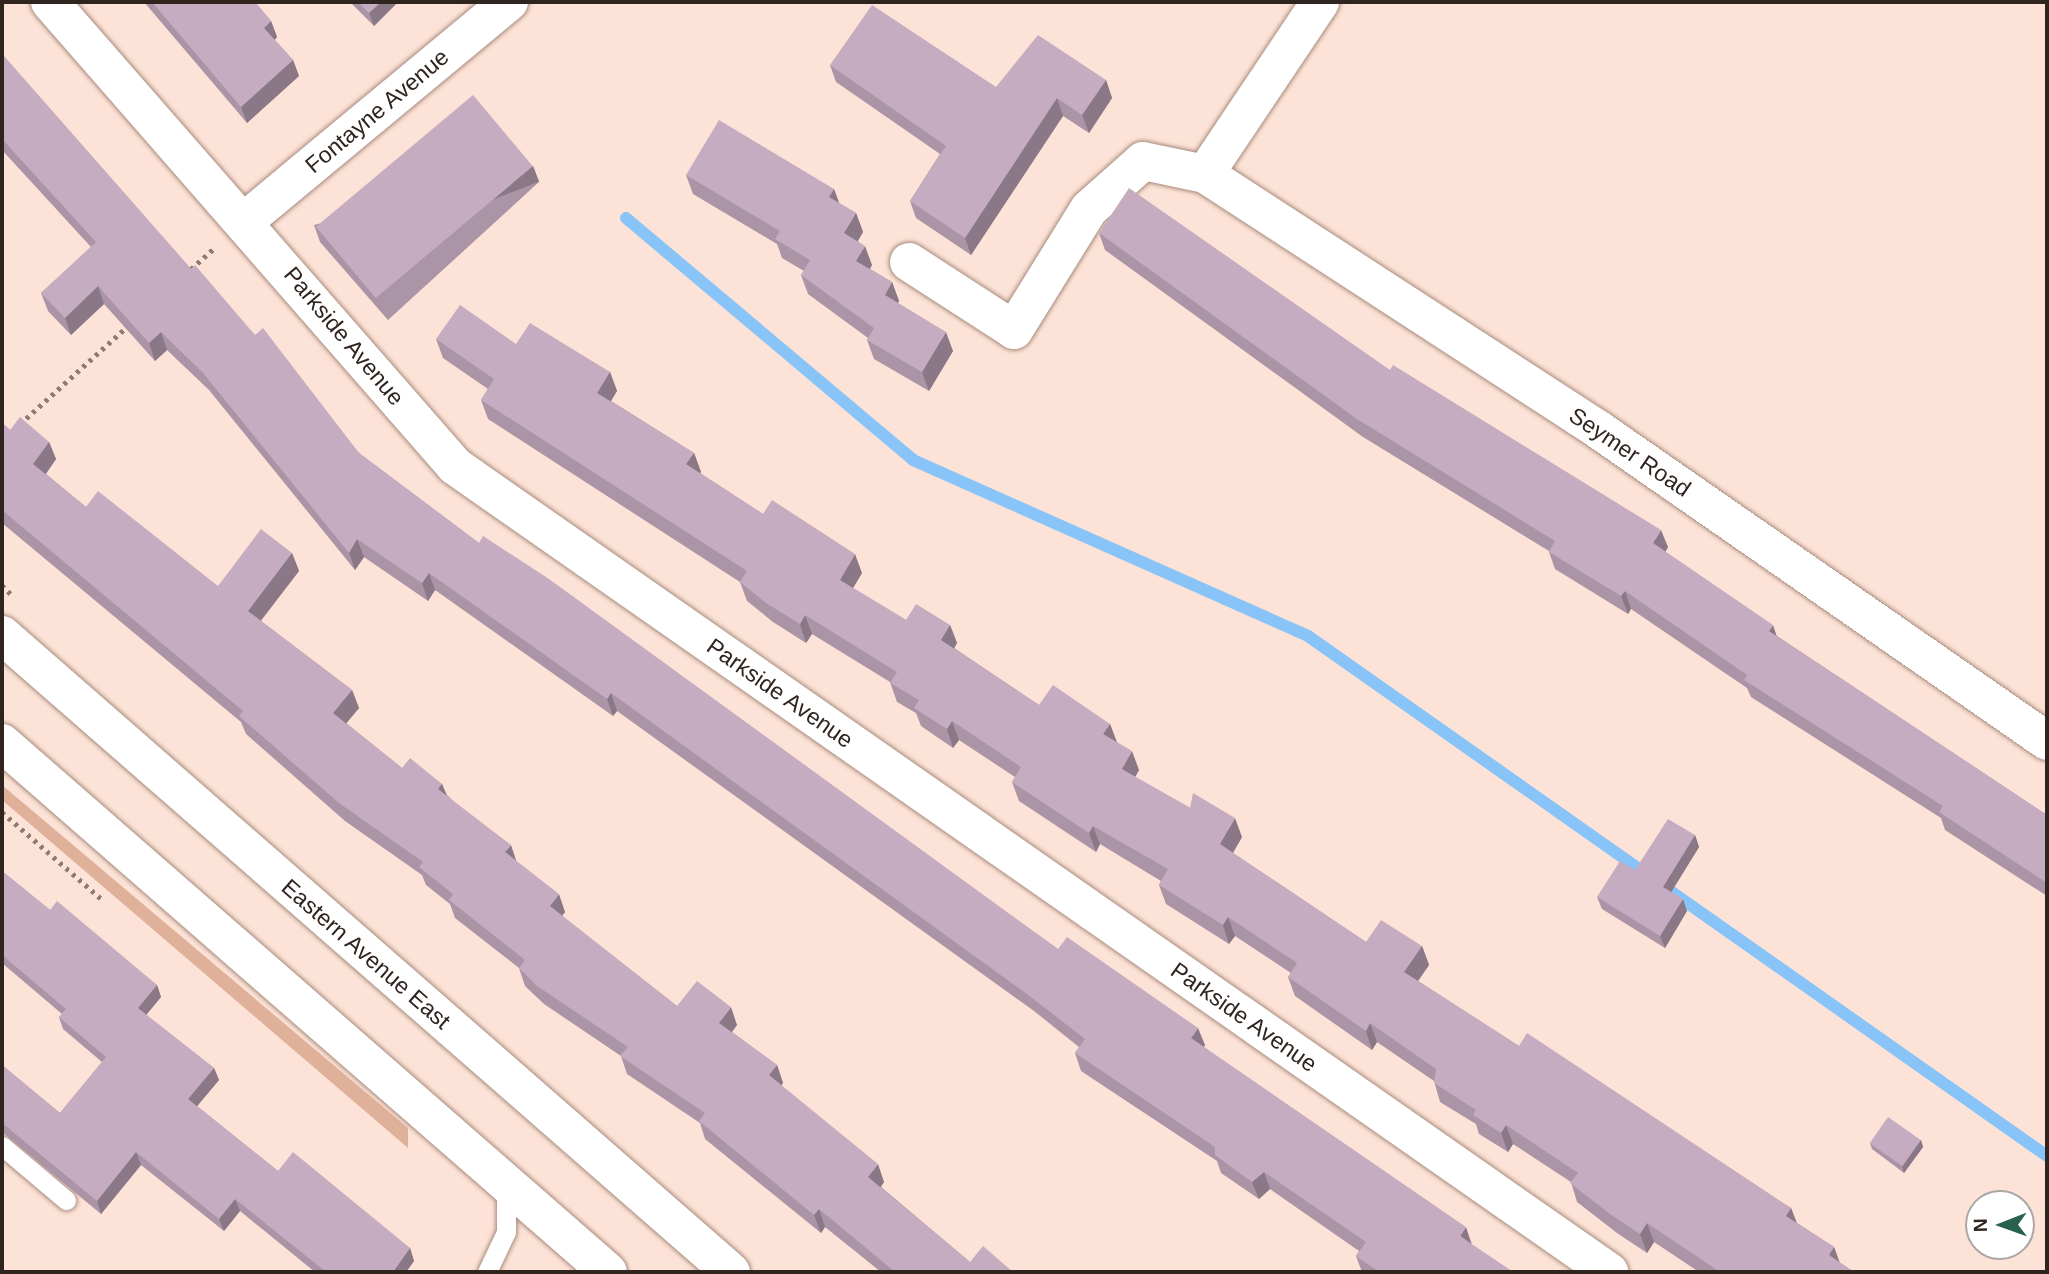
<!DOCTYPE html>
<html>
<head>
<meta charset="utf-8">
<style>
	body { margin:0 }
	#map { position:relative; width:2049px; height:1274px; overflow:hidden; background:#fde3d7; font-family:Helvetica,sans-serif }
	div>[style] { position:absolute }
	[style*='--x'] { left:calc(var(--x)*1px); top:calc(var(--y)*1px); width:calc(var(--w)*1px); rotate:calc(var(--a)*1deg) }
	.green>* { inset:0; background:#e0b19a }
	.stream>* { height:12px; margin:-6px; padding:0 6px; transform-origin:6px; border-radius:6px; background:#88c4f7 }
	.path>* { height:4.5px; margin-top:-2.25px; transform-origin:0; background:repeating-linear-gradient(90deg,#8e7c73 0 3.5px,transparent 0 8.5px) }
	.roads { filter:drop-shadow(0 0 2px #a88b7d) drop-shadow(0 0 2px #a88b7d) }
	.service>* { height:19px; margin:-9.5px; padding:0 9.5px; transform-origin:9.5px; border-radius:9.5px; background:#fff }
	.minor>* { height:38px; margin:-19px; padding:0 19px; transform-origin:19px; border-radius:19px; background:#fff }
	.trunk>* { height:38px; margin:-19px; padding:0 19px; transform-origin:19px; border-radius:19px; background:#fff }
	.wall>* { inset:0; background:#aa94a6 }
	.shaded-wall>* { inset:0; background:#8b7887; transform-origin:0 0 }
	.building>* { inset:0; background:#c6acc1; transform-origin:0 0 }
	span { translate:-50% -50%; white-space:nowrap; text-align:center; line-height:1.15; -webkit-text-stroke:6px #fff; paint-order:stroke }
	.street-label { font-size:23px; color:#30241f }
	.frame { position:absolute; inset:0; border:4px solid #30241f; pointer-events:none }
	.north { position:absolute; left:1965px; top:1190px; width:70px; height:70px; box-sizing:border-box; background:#fff; border:2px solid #aca7a5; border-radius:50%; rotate:269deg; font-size:19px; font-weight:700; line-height:28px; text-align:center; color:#30241f }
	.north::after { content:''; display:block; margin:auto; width:24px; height:32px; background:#28624c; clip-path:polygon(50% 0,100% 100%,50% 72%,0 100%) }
</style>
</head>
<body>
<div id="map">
	<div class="green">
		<div style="clip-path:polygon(2px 785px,408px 1128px,408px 1148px,2px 800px)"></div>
	</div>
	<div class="stream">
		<div style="--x:626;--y:218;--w:375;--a:40.1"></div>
		<div style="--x:913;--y:460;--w:432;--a:24"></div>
		<div style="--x:1308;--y:636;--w:904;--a:35.13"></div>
	</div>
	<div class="path">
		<div style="--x:191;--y:269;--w:30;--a:-42"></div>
		<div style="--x:20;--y:424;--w:149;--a:-42.3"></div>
		<div style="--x:2;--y:585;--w:17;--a:45"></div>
		<div style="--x:2;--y:812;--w:134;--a:41.1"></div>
	</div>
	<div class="roads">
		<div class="service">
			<div style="--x:2;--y:1146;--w:84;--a:40.2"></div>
			<div style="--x:487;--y:1272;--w:44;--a:-64.6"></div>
			<div style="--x:506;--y:1232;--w:49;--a:-90"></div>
		</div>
		<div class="minor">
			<div style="--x:50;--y:2;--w:616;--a:48.88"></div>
			<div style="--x:455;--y:466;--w:1408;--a:34.93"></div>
			<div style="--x:1205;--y:174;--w:207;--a:-56.2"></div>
			<div style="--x:246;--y:220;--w:342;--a:-39.7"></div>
			<div style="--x:909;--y:262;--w:125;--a:32.9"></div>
			<div style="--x:1014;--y:330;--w:142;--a:-58.2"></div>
			<div style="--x:1089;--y:209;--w:72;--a:-41.6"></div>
			<div style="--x:1143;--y:161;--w:63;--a:11.8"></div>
			<div style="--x:1205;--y:174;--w:470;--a:33"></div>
			<div style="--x:1599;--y:430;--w:545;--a:34.77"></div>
		</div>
		<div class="trunk">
			<div style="--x:2;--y:635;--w:968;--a:41.15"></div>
			<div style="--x:2;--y:743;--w:804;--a:41.12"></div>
		</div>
	</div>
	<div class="wall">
		<div style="clip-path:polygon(144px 2px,255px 2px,271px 21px,277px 37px,275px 40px,293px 60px,299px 76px,247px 123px)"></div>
		<div style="clip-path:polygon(350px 2px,398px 2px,374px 26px)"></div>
		<div style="clip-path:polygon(2px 54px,191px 269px,255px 335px,359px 453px,479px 543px,1058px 949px,1205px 1045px,1204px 1047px,1472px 1245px,1513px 1272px,1362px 1272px,1356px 1256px,1359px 1251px,1270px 1189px,1259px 1199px,1221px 1173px,1217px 1161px,1081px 1071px,1075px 1053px,1079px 1047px,1034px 1011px,617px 711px,613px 716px,435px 590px,428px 601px,364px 557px,355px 570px,209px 390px,167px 350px,155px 361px,104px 304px,71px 335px,48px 311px,41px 293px,91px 247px,2px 150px)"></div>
		<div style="clip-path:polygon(830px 65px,996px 87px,1106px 80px,1112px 98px,1089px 133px,1063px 116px,971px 255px,916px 218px,910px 201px,940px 154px,836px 82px)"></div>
		<div style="clip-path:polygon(533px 166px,539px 182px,388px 320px,320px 242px,314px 225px)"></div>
		<div style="clip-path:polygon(686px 175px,834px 189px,839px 203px,856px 213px,863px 232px,858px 241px,872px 265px,870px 269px,892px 282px,899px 301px,898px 303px,953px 351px,929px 391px,874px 359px,867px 340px,868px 338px,808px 294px,801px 275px,804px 271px,782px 258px,777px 244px,693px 194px)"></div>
		<div style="clip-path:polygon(1099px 233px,1390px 370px,1668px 547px,1665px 552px,1777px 636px,2047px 815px,2047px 896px,1945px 830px,1941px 818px,1751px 697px,1747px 688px,1631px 609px,1628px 614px,1555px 569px,1549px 552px,1549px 551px,1363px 437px,1105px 250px)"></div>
		<div style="clip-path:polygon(436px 339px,516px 344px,610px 372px,617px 391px,611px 401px,694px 453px,701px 472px,700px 473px,763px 514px,862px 573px,853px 588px,906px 620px,950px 625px,957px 643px,954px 648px,1039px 705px,1110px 724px,1117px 742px,1139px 770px,1135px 777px,1242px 837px,1233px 853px,1366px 942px,1422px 946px,1429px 965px,1418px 981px,1519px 1046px,1791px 1208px,1797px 1223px,1834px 1247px,1839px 1262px,1854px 1272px,1699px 1272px,1654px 1242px,1647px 1253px,1617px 1233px,1577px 1202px,1571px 1182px,1513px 1144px,1508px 1152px,1479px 1134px,1476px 1124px,1440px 1102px,1434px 1081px,1377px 1042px,1372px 1050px,1295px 996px,1288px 977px,1291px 973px,1235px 936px,1229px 944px,1166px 904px,1159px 885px,1161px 881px,1100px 844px,1096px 852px,1019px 801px,1012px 782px,1015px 777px,959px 740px,953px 748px,921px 726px,916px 713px,897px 702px,890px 682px,812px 634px,806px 643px,773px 622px,747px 601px,740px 582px,488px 419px,481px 400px,488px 389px,443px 358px)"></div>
		<div style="clip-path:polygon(2px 423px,10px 430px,49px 442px,56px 459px,46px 474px,86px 507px,218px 586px,292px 553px,299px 571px,261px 621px,352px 690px,359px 708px,346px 723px,402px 768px,442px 784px,447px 795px,516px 861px,565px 912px,562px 916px,677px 1006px,737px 1025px,732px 1032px,777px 1065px,783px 1083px,781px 1085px,884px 1182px,881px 1187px,970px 1262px,1013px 1272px,881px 1272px,825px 1227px,821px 1233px,705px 1139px,700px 1123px,627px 1074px,621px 1056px,544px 1004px,525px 986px,519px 968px,455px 918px,450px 904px,426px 885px,422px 875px,345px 821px,246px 734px,241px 722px,2px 523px)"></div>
		<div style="clip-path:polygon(1695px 835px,1699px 847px,1671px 892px,1687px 911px,1665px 948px,1602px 909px,1597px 897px,1635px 870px)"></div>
		<div style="clip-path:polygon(2px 871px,50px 910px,157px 985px,161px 997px,146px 1015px,214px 1068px,219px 1080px,197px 1106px,278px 1171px,410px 1248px,414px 1261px,406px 1272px,315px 1272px,240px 1211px,224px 1231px,141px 1165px,101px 1214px,2px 1132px,2px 1065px,60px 1113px,102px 1062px,63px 1029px,59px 1017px,62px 1014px,2px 963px)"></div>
		<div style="clip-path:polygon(1921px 1140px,1923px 1147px,1904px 1173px,1872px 1149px,1870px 1143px)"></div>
	</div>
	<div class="shaded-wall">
		<div style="clip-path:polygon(381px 2px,398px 2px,374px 26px,369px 13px)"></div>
		<div style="clip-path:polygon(271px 21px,277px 37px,270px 44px,264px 28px)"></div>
		<div style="clip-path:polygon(293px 60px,299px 76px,247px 123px,241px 107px)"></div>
		<div style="clip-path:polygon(1106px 80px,1112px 98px,1089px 133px,1082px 115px)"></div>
		<div style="clip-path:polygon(1057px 98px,1063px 116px,971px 255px,965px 238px)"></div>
		<div style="left:533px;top:166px;width:17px;height:204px;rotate:69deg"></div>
		<div style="clip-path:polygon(834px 189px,841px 208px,829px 197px)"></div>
		<div style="clip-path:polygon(856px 213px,863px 232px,851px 252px,844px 233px)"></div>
		<div style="clip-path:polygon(865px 246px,872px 265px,863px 280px,856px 261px)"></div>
		<div style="clip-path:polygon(892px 282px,899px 301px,892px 314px,885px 295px)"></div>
		<div style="clip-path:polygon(98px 286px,104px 304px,71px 335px,65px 318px)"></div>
		<div style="clip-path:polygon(161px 332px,167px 350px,155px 361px,149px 343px)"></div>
		<div style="clip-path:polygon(946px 332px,953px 351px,929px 391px,922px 372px)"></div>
		<div style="clip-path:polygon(610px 372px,617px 391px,604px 412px,597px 393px)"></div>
		<div style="clip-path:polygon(49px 442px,56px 459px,40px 482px,33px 464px)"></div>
		<div style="clip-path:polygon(694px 453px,701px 472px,693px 483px,686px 464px)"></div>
		<div style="clip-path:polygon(1661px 530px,1668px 547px,1660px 561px,1653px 543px)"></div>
		<div style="clip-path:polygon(357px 539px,364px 557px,355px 570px,349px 553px)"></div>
		<div style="clip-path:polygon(292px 553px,299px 571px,254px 629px,248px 611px)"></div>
		<div style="clip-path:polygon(855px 554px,862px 573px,847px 598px,840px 580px)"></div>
		<div style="clip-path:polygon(429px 573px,435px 590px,428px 601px,422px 583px)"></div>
		<div style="clip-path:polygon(1625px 591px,1631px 609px,1628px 614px,1621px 596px)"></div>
		<div style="clip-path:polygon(805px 615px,812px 634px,806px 643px,800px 624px)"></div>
		<div style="clip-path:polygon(950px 625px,957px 643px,948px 659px,941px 640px)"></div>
		<div style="clip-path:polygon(1773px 625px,1779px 643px,1769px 631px)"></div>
		<div style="clip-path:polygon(352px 690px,359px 708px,340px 731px,333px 713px)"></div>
		<div style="clip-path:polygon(611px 693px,617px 711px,613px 716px,607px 699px)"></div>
		<div style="clip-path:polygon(952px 721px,959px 740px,953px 748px,947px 729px)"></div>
		<div style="clip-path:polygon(1110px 724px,1117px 743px,1103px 734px)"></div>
		<div style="clip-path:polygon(1132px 751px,1139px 770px,1129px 788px,1122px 769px)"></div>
		<div style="clip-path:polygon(442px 784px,449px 802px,438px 789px)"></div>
		<div style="clip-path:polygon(1235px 818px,1242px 837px,1227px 863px,1220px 844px)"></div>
		<div style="clip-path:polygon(1093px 826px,1100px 844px,1096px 852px,1089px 833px)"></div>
		<div style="clip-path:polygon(1695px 835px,1699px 847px,1667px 899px,1663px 887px)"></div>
		<div style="clip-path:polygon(511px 845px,517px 863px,505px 852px)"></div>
		<div style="clip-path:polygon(559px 894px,565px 912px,556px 924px,550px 906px)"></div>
		<div style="clip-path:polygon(1683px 899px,1687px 911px,1665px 948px,1660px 936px)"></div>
		<div style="clip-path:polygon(1228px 917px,1235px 936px,1229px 944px,1223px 925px)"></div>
		<div style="clip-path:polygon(1422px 946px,1429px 965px,1411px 991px,1404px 972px)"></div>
		<div style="clip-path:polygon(157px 985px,161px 997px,142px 1020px,138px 1008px)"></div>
		<div style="clip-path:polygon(731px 1007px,737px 1025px,725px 1041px,719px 1023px)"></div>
		<div style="clip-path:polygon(1370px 1023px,1377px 1042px,1372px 1050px,1366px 1031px)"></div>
		<div style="clip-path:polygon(1198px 1028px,1205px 1045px,1198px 1055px,1191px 1038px)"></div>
		<div style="clip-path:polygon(777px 1065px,783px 1083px,776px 1093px,769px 1075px)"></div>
		<div style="clip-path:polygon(214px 1068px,219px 1080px,193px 1111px,188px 1099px)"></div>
		<div style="clip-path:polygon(1506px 1125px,1513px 1144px,1508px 1152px,1501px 1133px)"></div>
		<div style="clip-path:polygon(1921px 1140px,1923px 1147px,1904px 1173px,1902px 1166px)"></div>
		<div style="clip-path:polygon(136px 1152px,141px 1165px,101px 1214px,97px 1201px)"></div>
		<div style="clip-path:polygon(878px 1164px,884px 1182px,875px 1195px,868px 1177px)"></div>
		<div style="clip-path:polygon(1264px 1172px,1270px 1189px,1259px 1199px,1252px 1182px)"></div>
		<div style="clip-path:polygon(235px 1199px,240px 1211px,224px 1231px,219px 1219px)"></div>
		<div style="clip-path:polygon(1791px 1208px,1798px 1227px,1786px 1216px)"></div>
		<div style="clip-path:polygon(819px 1209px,825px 1227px,821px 1233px,814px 1215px)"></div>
		<div style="clip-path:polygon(1647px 1223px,1654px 1242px,1647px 1253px,1640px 1234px)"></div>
		<div style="clip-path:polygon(1466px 1227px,1472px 1245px,1460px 1236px)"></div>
		<div style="clip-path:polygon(1834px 1247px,1841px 1266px,1829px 1255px)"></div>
		<div style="clip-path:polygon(410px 1248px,414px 1261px,406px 1272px,393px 1272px)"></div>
	</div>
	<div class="building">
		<div style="clip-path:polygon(152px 2px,255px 2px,271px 21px,264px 28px,293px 60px,241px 107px)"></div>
		<div style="clip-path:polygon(358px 2px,381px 2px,369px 13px)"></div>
		<div style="clip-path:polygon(872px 5px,996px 87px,1038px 35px,1106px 80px,1082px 115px,1057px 98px,965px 238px,910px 201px,946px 146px,830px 65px)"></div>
		<div style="clip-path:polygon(2px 54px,191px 269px,195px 265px,255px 335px,263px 328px,359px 453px,479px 543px,483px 536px,549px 579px,1058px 949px,1067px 937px,1198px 1028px,1191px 1038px,1466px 1227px,1460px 1236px,1513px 1272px,1379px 1272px,1356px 1256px,1366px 1242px,1264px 1172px,1252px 1182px,1215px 1155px,1215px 1147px,1075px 1053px,1085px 1039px,1027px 994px,611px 693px,607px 699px,429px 573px,422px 583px,357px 539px,349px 553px,203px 373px,161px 332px,149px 343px,98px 286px,65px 318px,41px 293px,96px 242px,2px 139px)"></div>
		<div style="left:473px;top:95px;width:93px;height:205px;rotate:50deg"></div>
		<div style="clip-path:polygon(719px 120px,834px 189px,829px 197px,856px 213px,844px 233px,865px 246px,856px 261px,892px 282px,885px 295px,946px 332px,922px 372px,867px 340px,874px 328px,801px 275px,810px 260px,775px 239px,780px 231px,686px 175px)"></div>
		<div style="clip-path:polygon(1129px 188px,1390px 370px,1393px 365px,1661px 530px,1653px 543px,1773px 625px,1769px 631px,2047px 815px,2047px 883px,1939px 812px,1943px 806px,1744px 680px,1747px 675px,1625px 591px,1621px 596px,1549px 552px,1555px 541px,1357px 419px,1099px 233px)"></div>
		<div style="clip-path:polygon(460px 305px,516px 344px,530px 323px,610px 372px,597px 393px,694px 453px,686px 464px,763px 514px,772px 500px,855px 554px,840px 580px,906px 620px,916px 604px,950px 625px,941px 640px,1039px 705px,1053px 685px,1110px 724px,1103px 734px,1132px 751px,1122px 769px,1190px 808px,1193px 793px,1235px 818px,1220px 844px,1366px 942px,1381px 920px,1422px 946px,1404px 972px,1519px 1046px,1527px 1033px,1791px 1208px,1786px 1216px,1834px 1247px,1829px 1255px,1854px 1272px,1720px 1272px,1647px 1223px,1640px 1234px,1610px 1214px,1570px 1183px,1578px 1173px,1506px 1125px,1501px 1133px,1473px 1115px,1476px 1110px,1434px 1083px,1436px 1069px,1370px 1023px,1366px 1031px,1288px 977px,1297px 963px,1228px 917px,1223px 925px,1159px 885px,1168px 869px,1093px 826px,1089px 833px,1012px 782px,1021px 767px,952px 721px,947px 729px,914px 708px,919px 700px,890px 683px,897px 672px,805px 615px,800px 624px,766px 603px,740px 582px,747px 571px,481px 400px,494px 379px,436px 339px)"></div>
		<div style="clip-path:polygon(20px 417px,49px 442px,33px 464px,86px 507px,98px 491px,218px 586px,261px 529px,292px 553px,248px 611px,352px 690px,333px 713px,402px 768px,410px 758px,442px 784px,438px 789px,511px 845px,505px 852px,559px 894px,550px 906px,677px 1006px,697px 981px,731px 1007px,719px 1023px,777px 1065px,769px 1075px,878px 1164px,868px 1177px,970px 1262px,983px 1246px,1013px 1272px,895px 1272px,819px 1209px,814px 1215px,699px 1121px,705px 1113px,620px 1056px,628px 1047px,537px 986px,519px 968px,525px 960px,449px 900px,453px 894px,419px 867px,423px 862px,339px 803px,239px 716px,243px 711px,2px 510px,2px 423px,10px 430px)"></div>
		<div style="clip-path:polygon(1668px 819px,1695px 835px,1663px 887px,1683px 899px,1660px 936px,1597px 897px,1620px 861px,1635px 870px)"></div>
		<div style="clip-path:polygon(2px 871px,50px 910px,57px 901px,157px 985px,138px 1008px,214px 1068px,188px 1099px,278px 1171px,293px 1152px,410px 1248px,393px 1272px,326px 1272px,235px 1199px,219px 1219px,136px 1152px,97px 1201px,2px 1123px,2px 1065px,60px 1113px,106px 1057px,59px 1017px,66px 1009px,2px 955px)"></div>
		<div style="left:1888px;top:1117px;width:40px;height:32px;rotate:35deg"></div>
	</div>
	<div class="street-label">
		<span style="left:377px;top:111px;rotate:-40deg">Fontayne Avenue</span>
		<span style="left:344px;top:336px;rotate:50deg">Parkside Avenue</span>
		<span style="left:1630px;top:452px;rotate:34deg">Seymer Road</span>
		<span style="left:780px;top:693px;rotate:35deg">Parkside Avenue</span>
		<span style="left:366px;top:954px;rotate:41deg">Eastern Avenue East</span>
		<span style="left:1244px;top:1017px;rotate:35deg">Parkside Avenue</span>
	</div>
	<div class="frame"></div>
	<div class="north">N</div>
</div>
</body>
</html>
